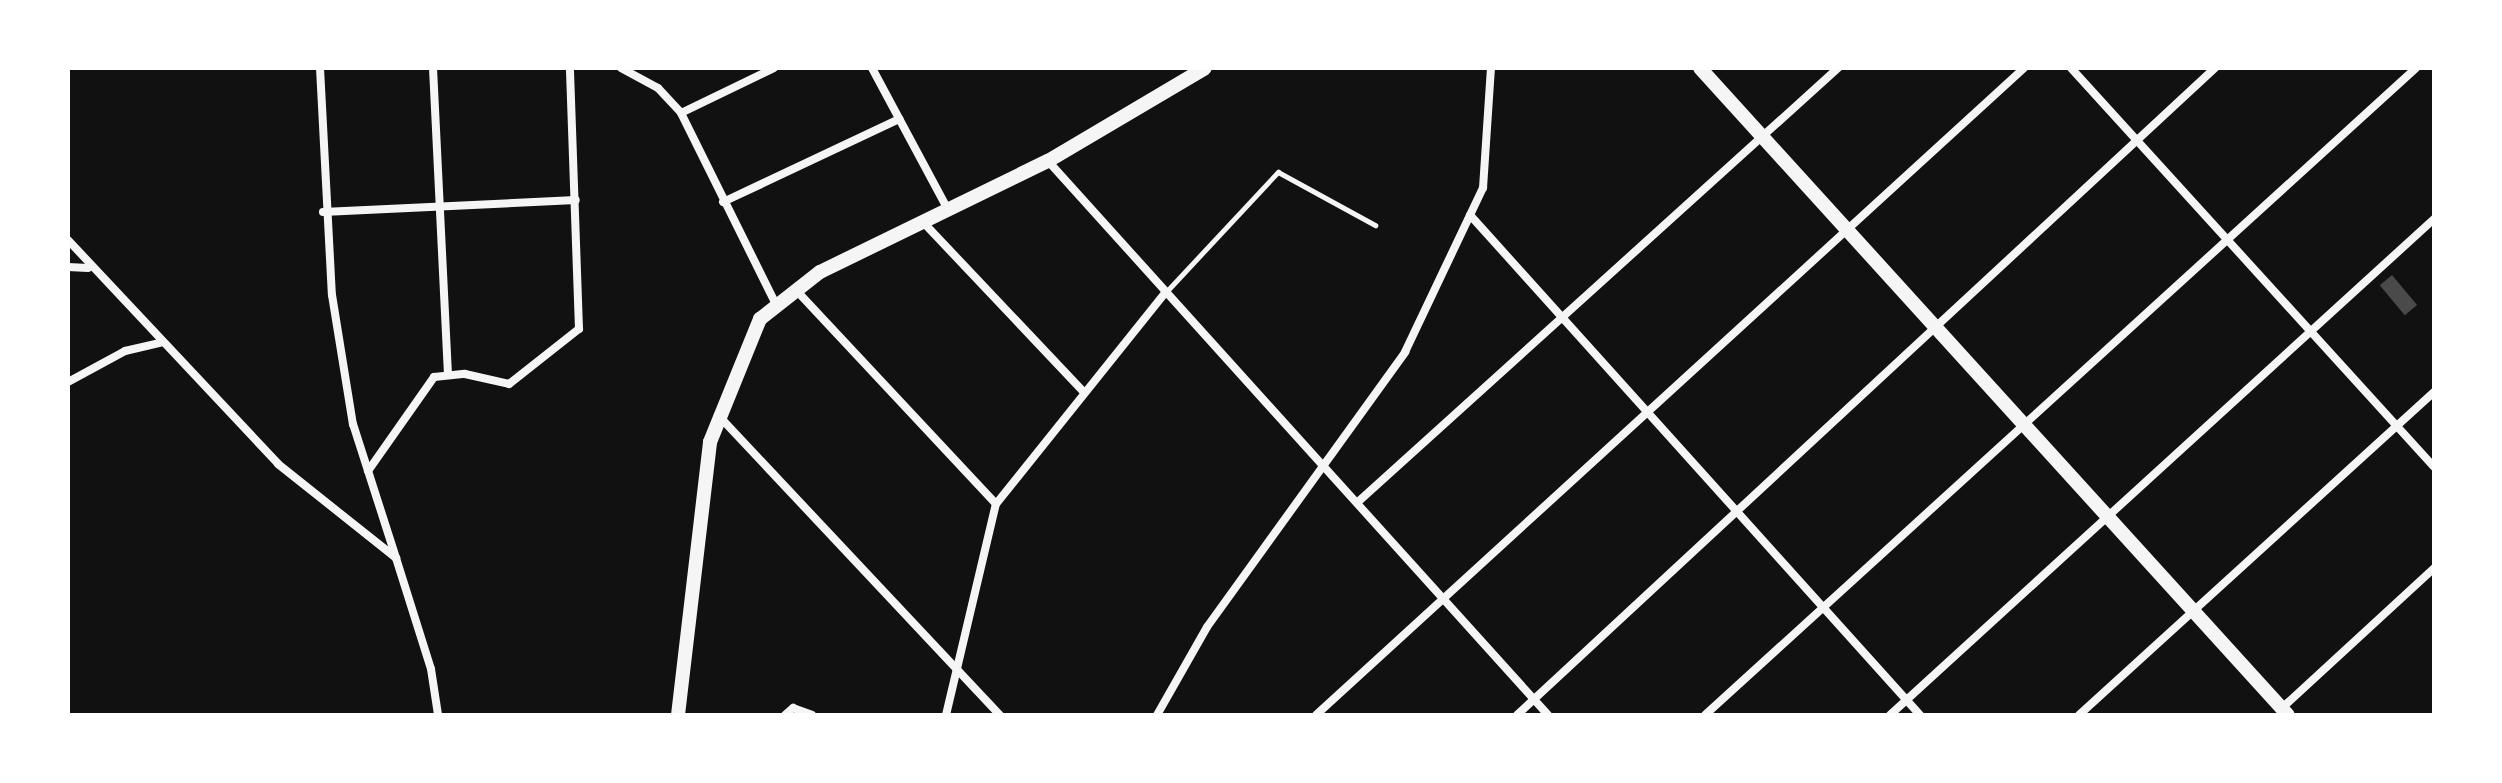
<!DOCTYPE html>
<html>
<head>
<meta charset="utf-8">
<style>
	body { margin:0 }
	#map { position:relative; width:2502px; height:783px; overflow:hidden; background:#111; font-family:"PT Sans Narrow",sans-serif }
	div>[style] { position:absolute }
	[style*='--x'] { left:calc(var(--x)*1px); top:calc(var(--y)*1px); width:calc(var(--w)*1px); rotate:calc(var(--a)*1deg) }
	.building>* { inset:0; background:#4a4a4a; transform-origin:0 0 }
	.service>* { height:5px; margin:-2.5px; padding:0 2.5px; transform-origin:2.5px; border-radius:2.5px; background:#f5f5f5 }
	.minor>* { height:8px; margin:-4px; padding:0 4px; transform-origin:4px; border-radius:4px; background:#f5f5f5 }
	.tertiary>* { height:14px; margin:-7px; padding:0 7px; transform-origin:7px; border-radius:7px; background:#f5f5f5 }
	span { translate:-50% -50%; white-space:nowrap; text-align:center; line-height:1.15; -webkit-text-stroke:8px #fff; paint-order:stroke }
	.frame { position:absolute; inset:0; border:70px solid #fff; pointer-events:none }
</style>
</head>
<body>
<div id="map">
	<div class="building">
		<div style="left:2392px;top:275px;width:39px;height:16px;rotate:50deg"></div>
	</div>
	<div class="service">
		<div style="--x:1165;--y:293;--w:166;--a:-47"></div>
		<div style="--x:1278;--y:172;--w:111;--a:28.7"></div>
	</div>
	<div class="minor">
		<div style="--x:320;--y:68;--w:227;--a:87"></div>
		<div style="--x:332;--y:295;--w:131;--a:80.8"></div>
		<div style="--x:353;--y:424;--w:141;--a:72.2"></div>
		<div style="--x:433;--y:68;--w:304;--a:87.2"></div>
		<div style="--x:621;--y:68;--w:42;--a:28.4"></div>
		<div style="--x:658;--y:88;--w:34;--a:47"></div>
		<div style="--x:681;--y:113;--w:211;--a:63.6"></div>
		<div style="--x:872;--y:68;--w:159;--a:61.8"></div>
		<div style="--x:2071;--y:68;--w:539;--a:47.7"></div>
		<div style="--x:681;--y:113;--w:103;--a:-25.8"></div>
		<div style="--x:1048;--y:161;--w:746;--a:47.93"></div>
		<div style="--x:723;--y:202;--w:195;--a:-25.2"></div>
		<div style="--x:323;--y:212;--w:253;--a:-2.7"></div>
		<div style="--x:1470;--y:215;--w:673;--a:48.01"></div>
		<div style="--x:922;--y:221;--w:234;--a:46.6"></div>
		<div style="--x:68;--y:240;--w:307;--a:46.8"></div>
		<div style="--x:278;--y:464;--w:151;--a:38.5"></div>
		<div style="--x:396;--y:558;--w:116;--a:72.5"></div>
		<div style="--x:431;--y:669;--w:47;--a:81.3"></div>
		<div style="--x:68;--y:267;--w:20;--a:3"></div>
		<div style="--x:795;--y:289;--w:294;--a:46.9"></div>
		<div style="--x:68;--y:382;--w:65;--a:-28.5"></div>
		<div style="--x:125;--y:351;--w:37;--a:-13"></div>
		<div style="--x:718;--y:415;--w:412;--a:46.8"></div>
		<div style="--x:368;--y:471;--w:115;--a:-54.9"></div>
		<div style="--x:434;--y:377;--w:31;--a:-6"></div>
		<div style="--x:465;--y:374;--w:45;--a:12.8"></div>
		<div style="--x:509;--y:384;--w:89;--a:-38.2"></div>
		<div style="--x:579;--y:329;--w:261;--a:-92"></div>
		<div style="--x:1359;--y:501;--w:646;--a:-42.11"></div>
		<div style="--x:2282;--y:708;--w:207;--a:-42.6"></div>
		<div style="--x:785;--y:715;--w:11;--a:-41"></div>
		<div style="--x:793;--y:708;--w:20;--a:20"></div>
		<div style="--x:946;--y:715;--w:217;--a:-76.7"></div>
		<div style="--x:996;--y:504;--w:269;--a:-51.3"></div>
		<div style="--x:1157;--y:715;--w:101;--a:-60.4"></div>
		<div style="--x:1207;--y:627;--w:339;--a:-54.2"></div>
		<div style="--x:1405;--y:352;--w:182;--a:-64.6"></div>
		<div style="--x:1483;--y:188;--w:120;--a:-86.2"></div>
		<div style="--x:1316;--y:715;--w:959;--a:-42.42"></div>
		<div style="--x:1517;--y:715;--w:952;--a:-42.83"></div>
		<div style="--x:1705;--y:715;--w:961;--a:-42.3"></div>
		<div style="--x:1890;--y:715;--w:736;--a:-42.36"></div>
		<div style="--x:2079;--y:715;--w:480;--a:-42.3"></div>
	</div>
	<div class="tertiary">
		<div style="--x:1700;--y:68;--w:874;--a:47.74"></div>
		<div style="--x:678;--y:715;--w:275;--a:-83.3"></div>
		<div style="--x:710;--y:442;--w:133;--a:-67.9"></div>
		<div style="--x:760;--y:319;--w:76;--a:-38.1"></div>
		<div style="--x:820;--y:272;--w:254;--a:-26"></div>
		<div style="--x:1048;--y:161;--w:182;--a:-30.6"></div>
	</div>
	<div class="frame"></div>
</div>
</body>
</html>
